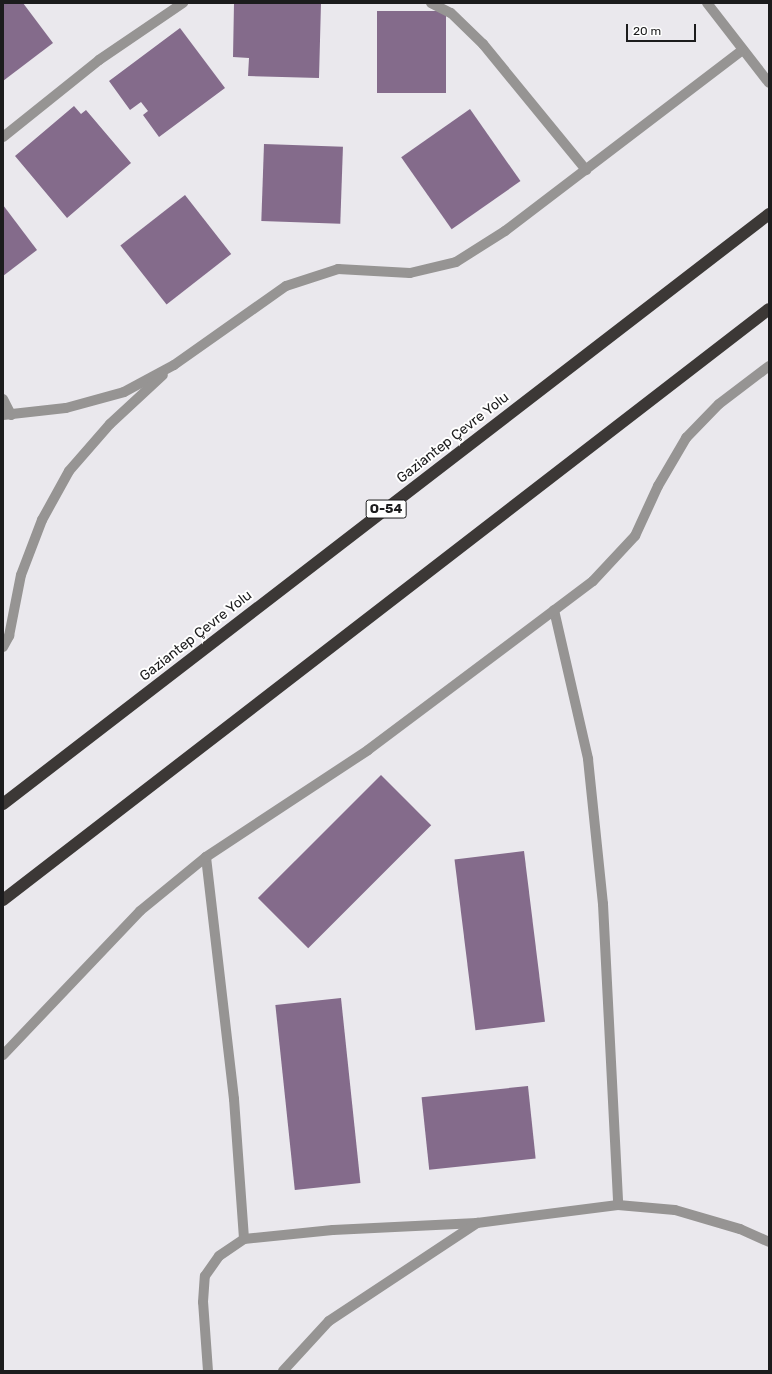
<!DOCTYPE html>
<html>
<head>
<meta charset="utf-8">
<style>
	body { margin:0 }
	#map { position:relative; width:772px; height:1374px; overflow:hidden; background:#eae8ed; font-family:Rubik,sans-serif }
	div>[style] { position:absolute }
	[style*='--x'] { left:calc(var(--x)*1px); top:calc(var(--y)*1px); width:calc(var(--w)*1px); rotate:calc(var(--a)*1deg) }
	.building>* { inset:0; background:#846b8b; transform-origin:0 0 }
	.minor>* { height:10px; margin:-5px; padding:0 5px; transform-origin:5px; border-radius:5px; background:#969493 }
	.highway>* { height:12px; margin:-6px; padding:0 6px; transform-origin:6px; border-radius:6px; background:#3c3836 }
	span { translate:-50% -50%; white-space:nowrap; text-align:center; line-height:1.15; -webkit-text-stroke:4px #fff; paint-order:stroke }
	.shield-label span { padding:1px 3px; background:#fff; border:1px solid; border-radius:3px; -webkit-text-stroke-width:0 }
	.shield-label { font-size:13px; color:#1c1c1d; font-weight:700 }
	.street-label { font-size:14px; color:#1c1c1d }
	.frame { position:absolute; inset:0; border:4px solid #1c1c1d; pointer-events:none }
	.scale { position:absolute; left:626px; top:24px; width:70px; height:18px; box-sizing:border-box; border:2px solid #1c1c1d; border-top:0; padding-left:5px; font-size:12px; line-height:14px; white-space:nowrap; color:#1c1c1d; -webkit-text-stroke:3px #fff; paint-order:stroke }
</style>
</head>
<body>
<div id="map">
	<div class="building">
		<div style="clip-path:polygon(3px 3px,23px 3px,53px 43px,3px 81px)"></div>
		<div style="clip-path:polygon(234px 3px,321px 3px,319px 78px,248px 76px,249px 58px,233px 57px)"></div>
		<div style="left:377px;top:11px;width:69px;height:82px"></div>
		<div style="clip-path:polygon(180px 28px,225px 88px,159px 137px,143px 115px,148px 111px,141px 102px,130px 110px,109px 81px)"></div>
		<div style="clip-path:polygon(74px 106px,81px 114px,86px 110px,131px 163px,67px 218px,15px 156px)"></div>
		<div style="left:470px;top:109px;width:88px;height:84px;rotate:55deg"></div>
		<div style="left:264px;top:144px;width:79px;height:77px;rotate:2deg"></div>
		<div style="left:185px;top:195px;width:75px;height:82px;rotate:52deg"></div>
		<div style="clip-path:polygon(3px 205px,37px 250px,3px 276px)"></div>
		<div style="left:381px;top:775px;width:71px;height:174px;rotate:45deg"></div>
		<div style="left:524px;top:851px;width:172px;height:70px;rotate:83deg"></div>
		<div style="left:341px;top:998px;width:186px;height:66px;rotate:84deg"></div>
		<div style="left:528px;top:1086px;width:73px;height:107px;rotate:84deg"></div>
	</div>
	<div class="minor">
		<div style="--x:431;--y:3;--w:22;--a:27"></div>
		<div style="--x:451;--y:13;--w:45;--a:44.1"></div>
		<div style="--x:483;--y:44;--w:163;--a:50.7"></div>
		<div style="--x:707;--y:3;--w:101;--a:52.2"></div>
		<div style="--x:3;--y:137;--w:123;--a:-38.7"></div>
		<div style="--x:99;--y:60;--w:102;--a:-34.2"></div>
		<div style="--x:3;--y:399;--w:18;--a:63"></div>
		<div style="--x:3;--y:415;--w:63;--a:-6.3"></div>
		<div style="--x:66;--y:408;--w:60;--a:-15.4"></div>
		<div style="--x:124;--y:392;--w:57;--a:-28.4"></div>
		<div style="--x:174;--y:365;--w:137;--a:-35.2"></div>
		<div style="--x:286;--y:286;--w:55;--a:-18.1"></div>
		<div style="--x:338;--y:269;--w:72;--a:3.2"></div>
		<div style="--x:410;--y:273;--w:47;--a:-13.4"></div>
		<div style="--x:456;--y:262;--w:58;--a:-32.3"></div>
		<div style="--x:505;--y:231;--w:299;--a:-37.3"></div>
		<div style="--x:554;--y:610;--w:153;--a:77.1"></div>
		<div style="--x:588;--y:759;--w:146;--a:84.1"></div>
		<div style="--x:603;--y:904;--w:301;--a:87.1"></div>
		<div style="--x:3;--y:647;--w:13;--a:-61"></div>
		<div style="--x:9;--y:636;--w:62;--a:-78.9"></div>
		<div style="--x:21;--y:575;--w:59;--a:-69.1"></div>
		<div style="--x:42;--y:520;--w:56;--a:-61.1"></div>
		<div style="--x:69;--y:471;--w:62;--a:-48.9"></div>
		<div style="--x:110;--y:424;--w:72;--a:-42.8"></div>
		<div style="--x:206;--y:857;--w:244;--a:83.4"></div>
		<div style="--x:234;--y:1099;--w:140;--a:85.9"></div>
		<div style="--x:3;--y:1055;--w:199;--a:-46.4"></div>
		<div style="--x:140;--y:911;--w:85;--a:-39.3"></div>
		<div style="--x:206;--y:857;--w:194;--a:-33.4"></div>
		<div style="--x:368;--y:750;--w:281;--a:-36.9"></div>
		<div style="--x:593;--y:581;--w:62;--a:-47"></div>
		<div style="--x:635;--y:536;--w:55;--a:-65.3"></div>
		<div style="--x:658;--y:486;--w:56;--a:-59.7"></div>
		<div style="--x:686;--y:438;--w:47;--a:-45.9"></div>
		<div style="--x:719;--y:404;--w:63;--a:-37.2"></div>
		<div style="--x:208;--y:1371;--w:69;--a:-94.1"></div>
		<div style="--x:203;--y:1302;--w:26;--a:-86"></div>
		<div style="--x:205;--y:1276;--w:24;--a:-55"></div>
		<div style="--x:219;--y:1256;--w:30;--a:-34"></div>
		<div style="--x:244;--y:1239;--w:89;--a:-5.8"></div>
		<div style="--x:333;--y:1230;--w:144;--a:-2.8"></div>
		<div style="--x:477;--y:1223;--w:142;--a:-7.3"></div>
		<div style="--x:618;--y:1205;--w:57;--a:5"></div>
		<div style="--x:675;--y:1210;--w:68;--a:16.3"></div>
		<div style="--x:740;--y:1229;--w:32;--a:24"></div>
		<div style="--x:283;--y:1371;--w:68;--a:-47.4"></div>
		<div style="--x:329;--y:1321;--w:178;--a:-33.5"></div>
	</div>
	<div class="highway">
		<div style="--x:3;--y:804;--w:967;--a:-37.6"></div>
		<div style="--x:3;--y:900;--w:967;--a:-37.65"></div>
	</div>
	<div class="shield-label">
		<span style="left:386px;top:509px">O-54</span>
	</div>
	<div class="street-label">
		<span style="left:453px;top:438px;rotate:-38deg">Gaziantep Çevre Yolu</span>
		<span style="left:196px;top:636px;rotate:-38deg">Gaziantep Çevre Yolu</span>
	</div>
	<div class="frame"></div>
	<div class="scale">20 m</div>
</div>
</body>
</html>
